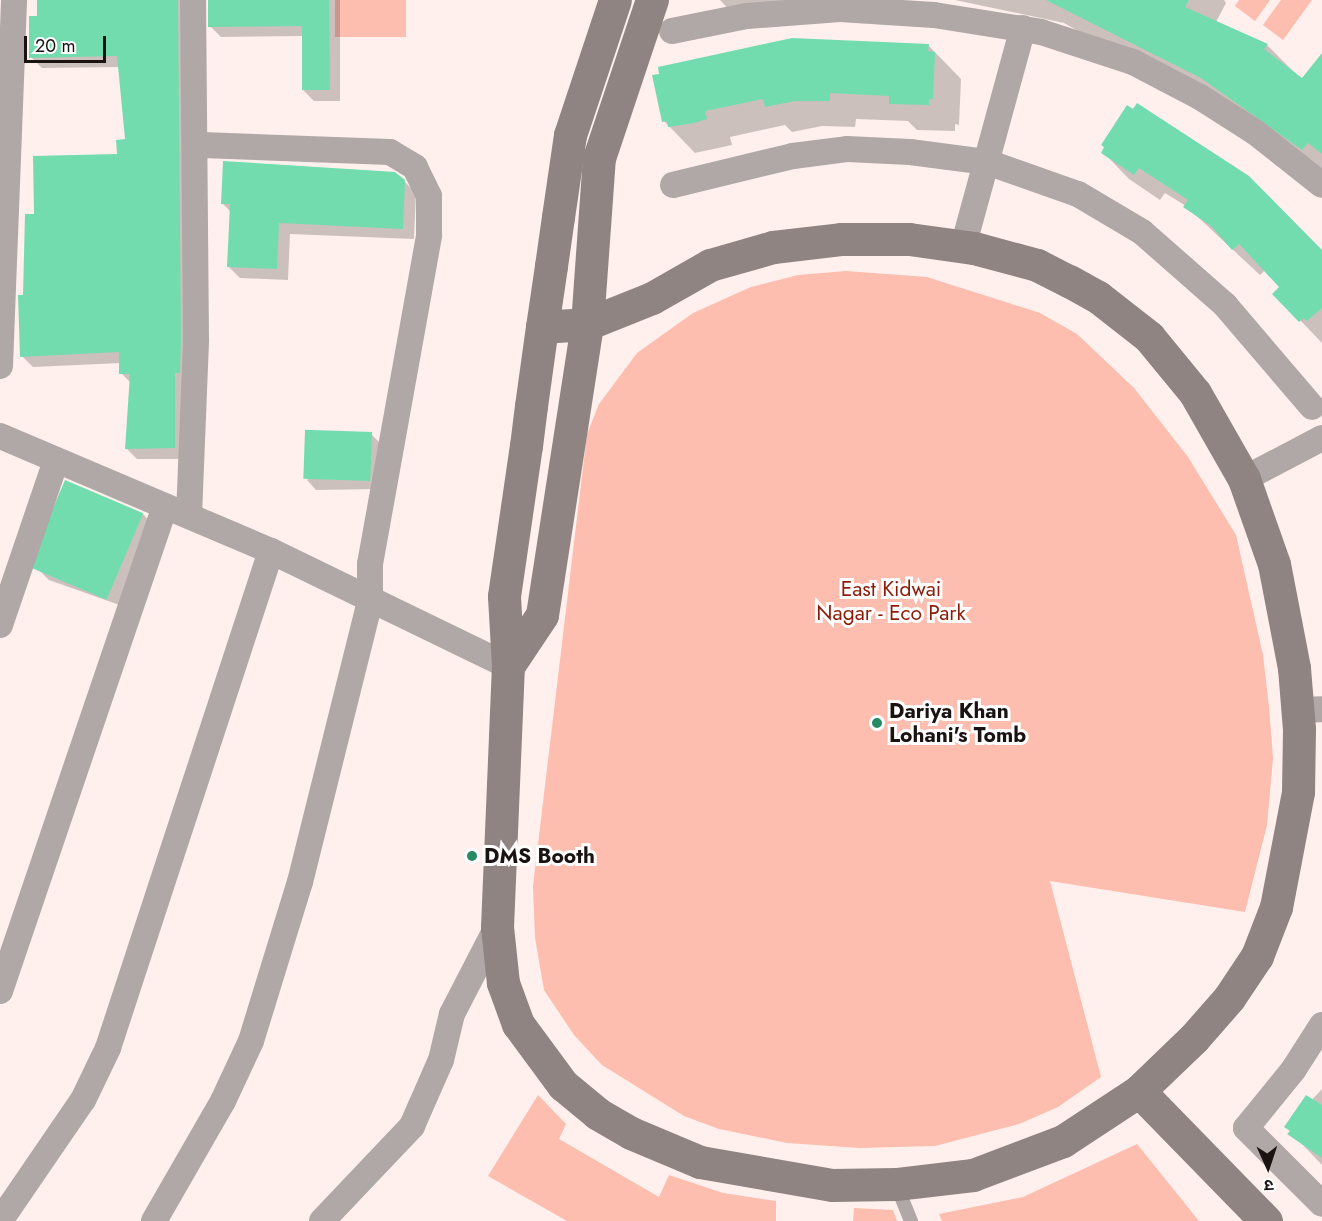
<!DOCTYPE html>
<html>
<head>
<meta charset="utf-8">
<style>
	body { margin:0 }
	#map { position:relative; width:1322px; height:1221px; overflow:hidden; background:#fff0ed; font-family:Jost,"Noto Sans Devanagari",sans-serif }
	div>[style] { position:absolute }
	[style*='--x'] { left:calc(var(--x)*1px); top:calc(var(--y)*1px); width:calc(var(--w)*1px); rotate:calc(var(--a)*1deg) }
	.green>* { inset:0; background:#fdbdaf; transform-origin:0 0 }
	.shadow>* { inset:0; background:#0003 }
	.building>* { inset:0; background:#72dcae; transform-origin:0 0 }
	.lane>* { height:14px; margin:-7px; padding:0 7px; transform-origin:7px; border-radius:7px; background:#b0a8a6 }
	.street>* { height:26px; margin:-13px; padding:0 13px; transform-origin:13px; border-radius:13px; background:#b0a8a6 }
	.secondary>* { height:33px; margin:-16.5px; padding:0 16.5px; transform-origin:16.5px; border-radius:16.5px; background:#8f8481 }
	.dots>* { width:16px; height:16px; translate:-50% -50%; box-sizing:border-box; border:3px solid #fff; border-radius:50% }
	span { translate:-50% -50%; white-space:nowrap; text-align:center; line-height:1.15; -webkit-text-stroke:6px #fff; paint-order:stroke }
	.park-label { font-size:21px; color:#8c1c09 }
	.poi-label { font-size:21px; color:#1a1312; font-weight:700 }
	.left { translate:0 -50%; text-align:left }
	.north { position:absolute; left:1238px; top:1137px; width:60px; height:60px; -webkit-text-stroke:4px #fff; paint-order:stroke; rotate:177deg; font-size:16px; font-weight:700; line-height:24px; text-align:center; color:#1a1312 }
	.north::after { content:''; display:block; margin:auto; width:21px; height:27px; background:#1a1312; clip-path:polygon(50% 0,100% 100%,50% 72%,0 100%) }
	.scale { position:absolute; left:24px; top:36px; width:82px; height:27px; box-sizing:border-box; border:3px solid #1a1312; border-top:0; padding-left:8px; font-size:18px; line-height:21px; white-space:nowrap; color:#1a1312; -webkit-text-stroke:4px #fff; paint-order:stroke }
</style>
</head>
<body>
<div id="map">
	<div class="green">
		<div style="left:335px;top:0;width:71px;height:37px"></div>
		<div style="clip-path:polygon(1239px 0,1270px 0,1255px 21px,1235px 6px)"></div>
		<div style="clip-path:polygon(1281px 0,1312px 0,1283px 40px,1263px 25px)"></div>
		<div style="clip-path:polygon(846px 271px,927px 277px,1040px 313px,1077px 334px,1134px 388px,1188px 457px,1236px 535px,1263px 655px,1269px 707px,1273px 758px,1267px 825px,1245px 912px,1050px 881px,1101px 1077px,1058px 1107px,1019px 1124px,935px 1146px,860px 1148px,787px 1143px,719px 1129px,684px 1116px,602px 1065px,574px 1035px,544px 990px,535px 938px,533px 886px,587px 434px,599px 404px,637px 353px,693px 313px,751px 287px,798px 275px)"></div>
		<div style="clip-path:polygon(538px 1095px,566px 1124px,559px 1139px,659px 1197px,669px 1175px,723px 1193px,776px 1201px,776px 1221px,567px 1221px,488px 1176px)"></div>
		<div style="clip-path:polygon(1137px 1144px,1199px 1221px,942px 1221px,939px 1214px,1023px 1197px)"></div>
		<div style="clip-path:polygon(854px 1208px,893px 1210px,897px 1221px,853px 1221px)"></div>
	</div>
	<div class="shadow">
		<div style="clip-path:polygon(39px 0,197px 0,185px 459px,137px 459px,126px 448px,131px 383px,121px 373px,121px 363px,33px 367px,22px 356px,24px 296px,36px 215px,118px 155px,126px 141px,120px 67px,42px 68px,31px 57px)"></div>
		<div style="clip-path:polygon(208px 0,340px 0,340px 101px,314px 101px,303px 90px,303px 36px,221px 37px,210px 26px)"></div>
		<div style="clip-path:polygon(720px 0,816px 0,732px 13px)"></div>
		<div style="clip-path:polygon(955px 0,1224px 0,1226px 3px,1216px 22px,1267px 45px,1302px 80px,1322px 55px,1322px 170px,1064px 23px)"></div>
		<div style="clip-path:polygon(928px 45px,961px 79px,959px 125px,955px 124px,955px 131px,917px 130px,908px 121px,856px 119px,855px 127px,822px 126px,792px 132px,785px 125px,730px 137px,732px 145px,695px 153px,664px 121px)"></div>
		<div style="clip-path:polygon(1106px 148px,1322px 255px,1322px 343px,1275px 294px,1281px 287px,1265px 270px,1260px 275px,1186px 206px,1165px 193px,1160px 200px,1129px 179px,1103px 152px)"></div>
		<div style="clip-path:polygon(404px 181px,416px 193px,414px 239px,290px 234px,288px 280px,240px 278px,228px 266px,231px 212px,223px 204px)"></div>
		<div style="clip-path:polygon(371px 434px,380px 443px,378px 489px,316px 490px,307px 480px)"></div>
		<div style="clip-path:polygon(143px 514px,155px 527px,128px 608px,49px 580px,37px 568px)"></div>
		<div style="clip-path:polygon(1322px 1089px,1322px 1165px,1286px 1127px)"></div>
	</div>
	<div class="building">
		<div style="clip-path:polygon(37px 0,178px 0,181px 340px,180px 373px,175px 373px,175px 448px,125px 449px,130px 374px,119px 374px,119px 352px,20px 357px,18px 295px,23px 295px,25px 214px,34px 214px,33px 156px,117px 154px,116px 140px,125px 139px,117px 56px,29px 58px,29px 16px,37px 16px)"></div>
		<div style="clip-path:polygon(208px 0,329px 0,330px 90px,302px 90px,302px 26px,208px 27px)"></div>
		<div style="clip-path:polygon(1046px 0,1189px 0,1185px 7px,1268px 44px,1264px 49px,1302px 78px,1322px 53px,1322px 154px,1308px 143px,1302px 150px,1201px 78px)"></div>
		<div style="clip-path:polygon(792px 38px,929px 44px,928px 51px,935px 52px,933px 99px,929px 99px,929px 105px,889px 104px,889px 96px,830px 93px,830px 101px,795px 101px,765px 107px,763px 99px,705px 111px,707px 119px,694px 123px,668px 127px,667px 121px,662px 122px,652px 75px,659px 74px,658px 67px)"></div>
		<div style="clip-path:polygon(1137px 103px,1249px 176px,1322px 250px,1322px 308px,1307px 321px,1304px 318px,1299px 322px,1272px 294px,1279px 287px,1239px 244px,1232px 250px,1211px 226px,1183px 207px,1188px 200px,1139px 168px,1134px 175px,1101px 153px,1104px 147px,1101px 145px,1127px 105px,1133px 109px)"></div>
		<div style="clip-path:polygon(223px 161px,395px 172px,405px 180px,403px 229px,279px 223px,277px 269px,227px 267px,230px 204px,221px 204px)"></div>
		<div style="left:372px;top:432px;width:49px;height:67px;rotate:92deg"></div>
		<div style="left:65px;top:480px;width:85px;height:94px;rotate:23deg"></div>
		<div style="clip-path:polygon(1306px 1095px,1322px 1105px,1322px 1158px,1287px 1134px,1290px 1131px,1284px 1127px)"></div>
	</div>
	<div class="lane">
		<div style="--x:896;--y:1184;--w:40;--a:68"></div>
	</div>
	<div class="street">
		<div style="--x:672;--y:31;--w:76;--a:-11.3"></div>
		<div style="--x:747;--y:16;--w:93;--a:-4.3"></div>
		<div style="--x:840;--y:9;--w:94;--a:3.7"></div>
		<div style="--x:934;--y:15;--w:108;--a:9"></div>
		<div style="--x:1041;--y:32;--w:97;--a:18.1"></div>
		<div style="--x:1133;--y:62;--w:76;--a:27.6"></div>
		<div style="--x:1200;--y:97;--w:65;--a:32.5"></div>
		<div style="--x:1255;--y:132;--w:85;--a:38.3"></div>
		<div style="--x:673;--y:185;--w:123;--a:-13.6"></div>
		<div style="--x:793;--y:156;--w:54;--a:-7.4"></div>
		<div style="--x:847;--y:149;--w:63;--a:2.7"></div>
		<div style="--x:910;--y:152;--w:78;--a:7.4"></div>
		<div style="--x:987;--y:162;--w:96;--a:19.4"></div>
		<div style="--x:1078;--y:194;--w:74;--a:30.7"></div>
		<div style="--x:1142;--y:232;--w:111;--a:41.3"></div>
		<div style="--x:1225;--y:305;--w:134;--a:49.5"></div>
		<div style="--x:963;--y:247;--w:227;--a:-74.7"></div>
		<div style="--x:0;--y:366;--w:366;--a:-87.8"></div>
		<div style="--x:0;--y:436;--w:294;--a:23"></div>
		<div style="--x:271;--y:551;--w:263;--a:25.9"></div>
		<div style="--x:1244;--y:479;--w:88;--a:-27.7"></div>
		<div style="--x:189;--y:516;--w:176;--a:-87.7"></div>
		<div style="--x:196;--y:340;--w:340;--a:-90.5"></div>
		<div style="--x:0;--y:625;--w:171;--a:-71.2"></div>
		<div style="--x:1297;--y:710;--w:25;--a:-2"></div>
		<div style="--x:0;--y:991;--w:512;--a:-71.21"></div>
		<div style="--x:1322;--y:1025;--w:52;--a:122.5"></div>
		<div style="--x:1294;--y:1069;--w:76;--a:129.1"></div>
		<div style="--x:1246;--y:1128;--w:107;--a:45"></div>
		<div style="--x:0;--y:1221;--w:147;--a:-55.6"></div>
		<div style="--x:83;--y:1100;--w:58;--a:-64.3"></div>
		<div style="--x:108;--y:1048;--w:523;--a:-71.84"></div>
		<div style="--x:154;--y:1221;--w:138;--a:-60.1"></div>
		<div style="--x:223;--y:1101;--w:66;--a:-65"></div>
		<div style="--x:251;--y:1041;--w:166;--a:-72.9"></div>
		<div style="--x:300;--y:882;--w:290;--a:-76"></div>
		<div style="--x:370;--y:601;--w:37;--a:-90"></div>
		<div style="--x:370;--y:564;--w:334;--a:-79.8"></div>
		<div style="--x:429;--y:235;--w:39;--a:-90"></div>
		<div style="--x:429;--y:196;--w:32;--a:-116"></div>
		<div style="--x:415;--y:167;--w:29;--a:-149"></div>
		<div style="--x:390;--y:152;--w:195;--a:-177.9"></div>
		<div style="--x:322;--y:1221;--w:131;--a:-46.5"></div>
		<div style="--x:412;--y:1126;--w:72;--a:-66.3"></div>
		<div style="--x:441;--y:1060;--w:47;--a:-76.6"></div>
		<div style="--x:452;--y:1014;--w:98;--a:-62.7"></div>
	</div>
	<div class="secondary">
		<div style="--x:542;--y:327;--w:45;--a:-3.8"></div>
		<div style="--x:587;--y:324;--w:70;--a:-21.8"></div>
		<div style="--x:652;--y:298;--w:67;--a:-29.6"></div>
		<div style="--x:710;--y:265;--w:66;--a:-15.9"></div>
		<div style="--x:773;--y:247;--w:68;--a:-6.7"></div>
		<div style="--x:841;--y:239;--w:68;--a:0"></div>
		<div style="--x:909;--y:239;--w:66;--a:7.9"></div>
		<div style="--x:974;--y:248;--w:65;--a:15.1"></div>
		<div style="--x:1037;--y:265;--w:36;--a:27"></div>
		<div style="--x:1069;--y:281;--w:33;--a:29"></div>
		<div style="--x:1098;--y:297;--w:65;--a:38.1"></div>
		<div style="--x:1149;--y:337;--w:72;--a:50.6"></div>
		<div style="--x:1195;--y:393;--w:99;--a:60.3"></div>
		<div style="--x:1244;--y:479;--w:90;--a:70.6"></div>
		<div style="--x:1274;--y:564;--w:106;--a:79.1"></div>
		<div style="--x:1294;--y:668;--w:61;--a:85.3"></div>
		<div style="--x:1299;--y:729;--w:63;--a:90.9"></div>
		<div style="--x:1298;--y:792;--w:117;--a:100.8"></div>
		<div style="--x:1276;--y:907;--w:53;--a:111.2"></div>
		<div style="--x:1257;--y:956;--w:50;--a:123.7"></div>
		<div style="--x:1229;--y:998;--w:53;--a:131.2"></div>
		<div style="--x:1194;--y:1038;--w:76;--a:136.1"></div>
		<div style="--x:1139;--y:1091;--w:91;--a:146.7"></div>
		<div style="--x:1063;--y:1141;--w:96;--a:159.3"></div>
		<div style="--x:973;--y:1175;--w:78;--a:173.3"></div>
		<div style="--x:896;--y:1184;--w:64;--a:179.1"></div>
		<div style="--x:832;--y:1185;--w:134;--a:-170.1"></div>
		<div style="--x:700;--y:1162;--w:75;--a:-157.2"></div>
		<div style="--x:631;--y:1133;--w:39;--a:-150"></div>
		<div style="--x:597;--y:1113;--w:44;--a:-140.5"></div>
		<div style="--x:563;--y:1085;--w:76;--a:-126.4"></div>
		<div style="--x:518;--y:1024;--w:44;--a:-110.1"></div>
		<div style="--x:503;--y:983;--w:56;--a:-96.1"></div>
		<div style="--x:497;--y:927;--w:261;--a:-87.6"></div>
		<div style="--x:508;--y:666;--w:70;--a:-93.3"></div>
		<div style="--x:504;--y:596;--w:152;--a:-81.7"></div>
		<div style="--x:526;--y:446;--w:40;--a:-82.9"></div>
		<div style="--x:531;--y:406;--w:80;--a:-82.1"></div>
		<div style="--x:542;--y:327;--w:62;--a:-81.6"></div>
		<div style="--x:551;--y:266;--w:49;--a:-81.9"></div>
		<div style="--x:558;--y:217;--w:83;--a:-81.7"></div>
		<div style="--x:570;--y:135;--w:142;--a:-71.6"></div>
		<div style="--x:508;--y:666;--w:61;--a:-56.3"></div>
		<div style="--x:542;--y:615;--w:294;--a:-81.2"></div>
		<div style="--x:587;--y:324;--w:166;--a:-85.9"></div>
		<div style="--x:599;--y:158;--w:167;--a:-71.5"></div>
		<div style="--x:1139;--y:1091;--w:182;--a:45.7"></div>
	</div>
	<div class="dots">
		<div style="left:877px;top:723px;background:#268a65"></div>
		<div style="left:472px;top:856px;background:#268a65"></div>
	</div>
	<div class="park-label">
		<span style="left:891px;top:601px">East Kidwai<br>Nagar - Eco Park</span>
	</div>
	<div class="poi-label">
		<span class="left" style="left:889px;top:723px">Dariya Khan<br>Lohani's Tomb</span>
		<span class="left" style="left:484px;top:856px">DMS Booth</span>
	</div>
	<div class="north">उ</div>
	<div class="scale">20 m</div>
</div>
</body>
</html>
